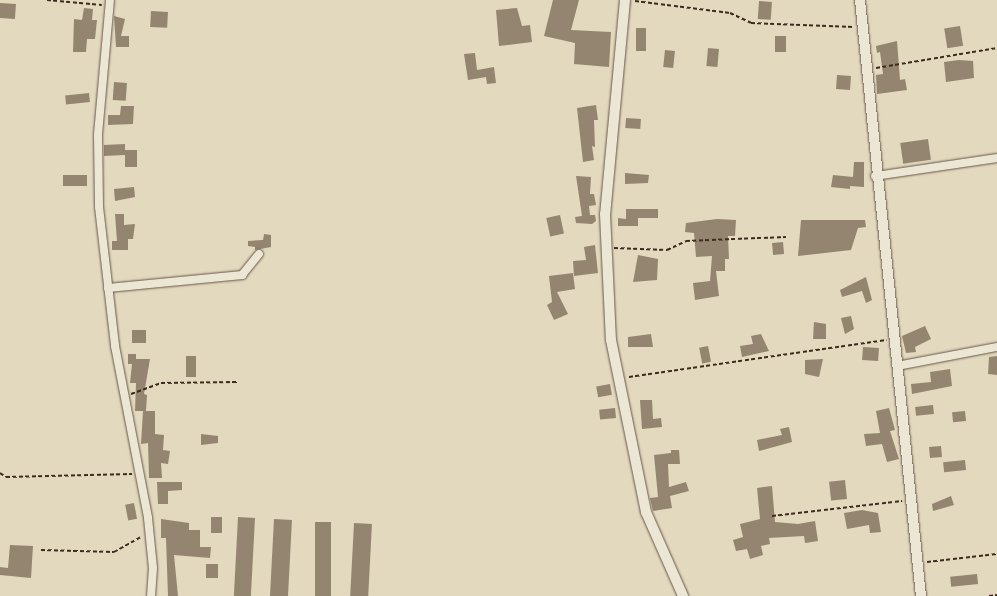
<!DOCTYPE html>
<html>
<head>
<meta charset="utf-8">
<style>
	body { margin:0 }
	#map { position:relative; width:997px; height:596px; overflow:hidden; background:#e2d9be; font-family:"Gentium Book Plus",serif }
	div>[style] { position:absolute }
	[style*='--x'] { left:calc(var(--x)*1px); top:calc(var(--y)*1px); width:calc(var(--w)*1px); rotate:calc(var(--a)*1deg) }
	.building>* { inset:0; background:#948571; transform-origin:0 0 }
	.path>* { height:2px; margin-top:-1px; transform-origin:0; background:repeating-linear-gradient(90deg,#3f2a1e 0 4px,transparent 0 6.5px) }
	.roads { filter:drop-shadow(0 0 1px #685646) drop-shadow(0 0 1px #685646) }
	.minor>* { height:8px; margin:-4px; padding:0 4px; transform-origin:4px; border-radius:4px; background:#ece6d5 }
	.tertiary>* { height:10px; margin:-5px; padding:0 5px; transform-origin:5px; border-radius:5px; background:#ece6d5 }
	span { translate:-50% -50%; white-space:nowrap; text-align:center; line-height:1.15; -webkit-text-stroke:5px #ece6d5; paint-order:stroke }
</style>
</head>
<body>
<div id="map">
	<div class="building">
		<div style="clip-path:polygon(553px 0,579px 0,571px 30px,611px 32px,609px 67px,574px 64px,575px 43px,544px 36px)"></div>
		<div style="left:759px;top:1px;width:13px;height:18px;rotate:4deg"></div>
		<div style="left:0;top:3px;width:16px;height:15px;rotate:4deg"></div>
		<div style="clip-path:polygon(84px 8px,93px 9px,92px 20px,97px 20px,95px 39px,87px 39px,86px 52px,73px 52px,74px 19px,82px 20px)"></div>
		<div style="clip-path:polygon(517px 8px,522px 26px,530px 25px,532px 42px,499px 46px,496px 10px)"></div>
		<div style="left:151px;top:11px;width:17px;height:16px;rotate:3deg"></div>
		<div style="clip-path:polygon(114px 16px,125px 19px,121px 36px,129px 36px,129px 47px,116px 47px)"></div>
		<div style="left:960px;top:26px;width:20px;height:16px;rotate:81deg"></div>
		<div style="left:636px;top:28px;width:10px;height:23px"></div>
		<div style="left:775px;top:36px;width:11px;height:16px"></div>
		<div style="clip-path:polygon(897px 41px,900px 80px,905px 79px,907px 90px,877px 94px,876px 75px,883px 74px,880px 52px,877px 53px,876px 46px)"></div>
		<div style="left:708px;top:48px;width:11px;height:18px;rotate:5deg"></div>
		<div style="left:665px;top:50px;width:10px;height:17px;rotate:6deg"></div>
		<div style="clip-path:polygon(475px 53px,477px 70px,494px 67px,496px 83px,487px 84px,486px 77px,468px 80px,464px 54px)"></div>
		<div style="clip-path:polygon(959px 60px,973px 61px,974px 78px,946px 82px,944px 62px)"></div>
		<div style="left:837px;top:75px;width:14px;height:14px;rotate:4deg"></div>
		<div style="left:114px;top:82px;width:13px;height:18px;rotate:4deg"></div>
		<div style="left:89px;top:93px;width:9px;height:24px;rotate:84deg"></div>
		<div style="clip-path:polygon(596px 105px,598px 120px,594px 120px,595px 147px,592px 146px,594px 160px,583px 162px,577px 108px)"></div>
		<div style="clip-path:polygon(121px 106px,134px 106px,133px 124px,108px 125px,108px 115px,120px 115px)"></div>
		<div style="left:626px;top:118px;width:15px;height:10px;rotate:4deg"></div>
		<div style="left:928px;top:139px;width:21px;height:28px;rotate:82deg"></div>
		<div style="clip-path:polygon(125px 144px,125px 150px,137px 150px,137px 167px,125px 167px,125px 155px,104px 156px,104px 145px)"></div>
		<div style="clip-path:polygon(854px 162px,864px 162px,864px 187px,850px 186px,850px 189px,831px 187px,833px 175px,853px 177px)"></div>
		<div style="clip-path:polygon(625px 173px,649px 175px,648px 183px,625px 184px)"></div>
		<div style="left:87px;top:175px;width:11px;height:24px;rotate:90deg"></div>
		<div style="clip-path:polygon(576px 176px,591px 177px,590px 194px,594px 194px,596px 205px,589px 206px,590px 215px,595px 215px,596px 221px,592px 224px,576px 223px,575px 217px,582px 216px)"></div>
		<div style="clip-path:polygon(134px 187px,135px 197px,115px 201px,114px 189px)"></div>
		<div style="clip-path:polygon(626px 209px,658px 209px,658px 218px,638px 218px,638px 226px,618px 226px,618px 218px,626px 219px)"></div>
		<div style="clip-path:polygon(115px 214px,124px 214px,124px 225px,135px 224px,133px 239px,128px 239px,128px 250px,112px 250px,112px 241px,117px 241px)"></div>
		<div style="left:560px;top:215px;width:19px;height:14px;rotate:78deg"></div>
		<div style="clip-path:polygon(717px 219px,736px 220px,735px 236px,728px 236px,729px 259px,725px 259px,725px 271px,716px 271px,719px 296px,695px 300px,693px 283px,710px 281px,712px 256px,696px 257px,694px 233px,685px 232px,686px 223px)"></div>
		<div style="clip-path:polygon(801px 220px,865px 220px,866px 227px,858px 228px,851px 250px,798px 256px)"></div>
		<div style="clip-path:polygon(264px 234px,271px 235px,271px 247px,255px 250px,255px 247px,248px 246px,248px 241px,263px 240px)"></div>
		<div style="left:783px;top:242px;width:12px;height:11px;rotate:85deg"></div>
		<div style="clip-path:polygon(595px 245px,598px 273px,574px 276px,573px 261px,586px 260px,584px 247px)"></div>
		<div style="clip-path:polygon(638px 255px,658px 259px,657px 280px,633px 282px)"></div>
		<div style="clip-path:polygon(573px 273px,575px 289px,557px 292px,568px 314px,554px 320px,547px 305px,552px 302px,549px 276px)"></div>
		<div style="clip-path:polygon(866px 277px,872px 300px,866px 303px,862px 291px,842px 297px,840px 290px)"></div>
		<div style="clip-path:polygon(851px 316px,854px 329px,845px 334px,841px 318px)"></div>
		<div style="clip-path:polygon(814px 322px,826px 324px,826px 339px,813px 339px)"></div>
		<div style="clip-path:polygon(925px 326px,931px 339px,915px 347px,916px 352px,906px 353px,902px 336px)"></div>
		<div style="left:132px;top:330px;width:14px;height:13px"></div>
		<div style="clip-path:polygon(651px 334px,653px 347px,628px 347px,628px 337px)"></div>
		<div style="clip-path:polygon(761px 334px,769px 351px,742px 357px,740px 346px,753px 344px,751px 336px)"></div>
		<div style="left:708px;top:346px;width:16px;height:9px;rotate:79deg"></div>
		<div style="left:863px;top:347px;width:16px;height:13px;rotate:4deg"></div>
		<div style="clip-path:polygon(128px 354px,136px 354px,136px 359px,150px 359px,144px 394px,147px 395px,146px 411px,135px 411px,136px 383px,130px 383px,132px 364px,128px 364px)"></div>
		<div style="left:186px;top:356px;width:10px;height:21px"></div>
		<div style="clip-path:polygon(997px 356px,997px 375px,988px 374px,989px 357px)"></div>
		<div style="clip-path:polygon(823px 359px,819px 377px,805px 374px,805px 360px)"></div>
		<div style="clip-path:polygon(950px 369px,952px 386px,912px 394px,911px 384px,931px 382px,930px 372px)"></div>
		<div style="left:610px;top:384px;width:11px;height:14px;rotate:80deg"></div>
		<div style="clip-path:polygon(640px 400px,652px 400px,653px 419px,661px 418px,662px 427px,642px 429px)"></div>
		<div style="left:933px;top:405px;width:9px;height:18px;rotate:84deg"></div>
		<div style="left:615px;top:408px;width:10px;height:16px;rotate:84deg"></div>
		<div style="clip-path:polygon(889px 408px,895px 430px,890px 431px,899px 459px,887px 462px,882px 444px,866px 446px,864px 434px,880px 433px,876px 411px)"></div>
		<div style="clip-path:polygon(143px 411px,155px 411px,155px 434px,164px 435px,163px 450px,170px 451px,168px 464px,161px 463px,162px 478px,149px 478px,148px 443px,141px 444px)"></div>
		<div style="left:965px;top:411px;width:10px;height:13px;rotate:84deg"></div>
		<div style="clip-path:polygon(789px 427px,792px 442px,759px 451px,757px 440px,782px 435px,780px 429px)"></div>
		<div style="clip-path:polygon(201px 434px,218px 436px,218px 443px,201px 445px)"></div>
		<div style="left:941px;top:446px;width:11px;height:12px;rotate:85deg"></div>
		<div style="clip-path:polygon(671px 450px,679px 450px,680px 464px,668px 464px,669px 487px,686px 482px,689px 491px,670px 496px,672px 508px,653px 511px,650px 498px,658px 497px,654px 455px,671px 453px)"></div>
		<div style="left:965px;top:460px;width:10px;height:22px;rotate:84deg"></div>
		<div style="left:845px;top:480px;width:19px;height:16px;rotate:84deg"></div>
		<div style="clip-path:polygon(157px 482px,182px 482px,182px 490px,168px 491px,168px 504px,158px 504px)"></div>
		<div style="clip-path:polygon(772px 486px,775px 522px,798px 524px,815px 521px,818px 541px,805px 543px,804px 536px,769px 538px,770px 544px,761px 546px,763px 555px,750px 559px,747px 549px,736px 551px,733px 540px,743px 537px,740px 524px,760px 519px,757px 488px)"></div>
		<div style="clip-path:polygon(951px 496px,954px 505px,933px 511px,932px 504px)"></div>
		<div style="left:134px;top:503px;width:16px;height:9px;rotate:79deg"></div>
		<div style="clip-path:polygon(862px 510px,878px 513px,881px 532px,870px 533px,869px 525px,847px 529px,844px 513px)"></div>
		<div style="left:211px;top:517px;width:11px;height:16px"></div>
		<div style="left:238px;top:517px;width:17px;height:79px;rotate:3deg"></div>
		<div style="clip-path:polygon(161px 519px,189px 523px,189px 530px,200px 530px,200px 547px,211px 547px,210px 558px,174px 555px,178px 596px,168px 596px,166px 538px,161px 538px)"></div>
		<div style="left:274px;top:519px;width:18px;height:77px;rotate:3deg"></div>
		<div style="left:315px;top:522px;width:16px;height:74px"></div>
		<div style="left:354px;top:523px;width:18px;height:73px;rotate:3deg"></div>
		<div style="clip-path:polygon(10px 545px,33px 546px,31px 578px,0 575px,0 567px,8px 568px)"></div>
		<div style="left:206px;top:564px;width:12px;height:14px"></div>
		<div style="left:977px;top:574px;width:10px;height:27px;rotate:84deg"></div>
	</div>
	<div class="path">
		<div style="--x:47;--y:0;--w:55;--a:5.2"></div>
		<div style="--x:635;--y:1;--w:96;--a:7.2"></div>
		<div style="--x:730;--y:13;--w:23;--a:25"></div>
		<div style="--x:751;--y:23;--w:103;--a:2.2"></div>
		<div style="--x:876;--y:68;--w:123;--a:-9.4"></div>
		<div style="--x:614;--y:248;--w:53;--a:2.2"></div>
		<div style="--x:667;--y:250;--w:21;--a:-25"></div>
		<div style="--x:686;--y:241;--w:100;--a:-2.3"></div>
		<div style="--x:629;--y:377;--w:260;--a:-8.2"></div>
		<div style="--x:131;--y:394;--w:32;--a:-20"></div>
		<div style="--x:161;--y:383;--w:76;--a:-0.8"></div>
		<div style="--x:0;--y:473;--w:7;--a:34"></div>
		<div style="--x:6;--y:477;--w:126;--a:-1.4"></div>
		<div style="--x:772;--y:516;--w:131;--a:-6.6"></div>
		<div style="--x:41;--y:550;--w:73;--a:1.6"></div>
		<div style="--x:114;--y:552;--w:31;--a:-29"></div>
		<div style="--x:927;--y:562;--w:70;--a:-6.5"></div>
		<div style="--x:989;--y:596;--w:8;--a:-7"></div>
	</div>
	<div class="roads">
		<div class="minor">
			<div style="--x:110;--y:0;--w:136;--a:95.1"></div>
			<div style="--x:98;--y:135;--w:72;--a:89.2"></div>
			<div style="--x:99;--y:207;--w:140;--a:83.4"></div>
			<div style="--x:115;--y:346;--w:175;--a:79.1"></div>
			<div style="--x:148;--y:518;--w:50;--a:84.3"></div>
			<div style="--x:153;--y:568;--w:28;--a:94"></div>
			<div style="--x:875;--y:176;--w:123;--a:-8.4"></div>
			<div style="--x:108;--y:288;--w:135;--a:-5.5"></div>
			<div style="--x:242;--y:275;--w:27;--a:-51"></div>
			<div style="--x:897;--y:366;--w:102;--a:-10.8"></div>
		</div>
		<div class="tertiary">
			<div style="--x:625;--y:0;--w:215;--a:95.3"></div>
			<div style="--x:605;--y:214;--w:126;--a:87.3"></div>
			<div style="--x:611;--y:340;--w:176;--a:78.5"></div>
			<div style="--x:646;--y:512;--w:92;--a:66.2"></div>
			<div style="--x:860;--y:0;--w:599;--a:84.16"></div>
		</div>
	</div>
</div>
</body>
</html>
